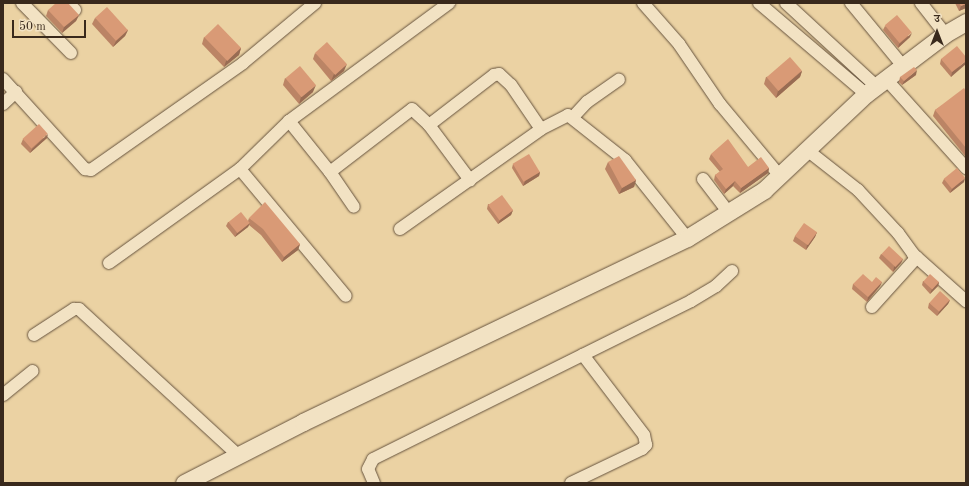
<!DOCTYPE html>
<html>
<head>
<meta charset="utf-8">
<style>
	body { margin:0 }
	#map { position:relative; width:969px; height:486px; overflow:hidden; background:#ebd2a3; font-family:"Old Standard TT","Noto Serif Devanagari",serif }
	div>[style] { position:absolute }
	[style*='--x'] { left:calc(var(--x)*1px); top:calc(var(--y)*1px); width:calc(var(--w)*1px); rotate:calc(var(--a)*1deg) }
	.roads { filter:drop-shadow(0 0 1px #66533e) drop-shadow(0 0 1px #66533e) }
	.street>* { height:12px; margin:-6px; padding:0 6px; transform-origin:6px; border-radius:6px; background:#f2e2c3 }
	.secondary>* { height:17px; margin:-8.5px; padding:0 8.5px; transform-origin:8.5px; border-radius:8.5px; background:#f2e2c3 }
	.wall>* { inset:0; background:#bb8465 }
	.shaded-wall>* { inset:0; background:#986c53 }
	.building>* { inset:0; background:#d99a76; transform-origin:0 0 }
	span { translate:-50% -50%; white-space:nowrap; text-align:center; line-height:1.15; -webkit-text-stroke:4px #f2e2c3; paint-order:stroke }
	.frame { position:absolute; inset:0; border:4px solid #39291c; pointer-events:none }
	.north { position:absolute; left:917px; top:12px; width:40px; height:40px; -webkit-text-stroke:3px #f2e2c3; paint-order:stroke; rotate:0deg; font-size:11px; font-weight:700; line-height:16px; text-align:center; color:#39291c }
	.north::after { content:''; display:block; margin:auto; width:14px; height:18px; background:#39291c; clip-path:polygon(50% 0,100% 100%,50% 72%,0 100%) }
	.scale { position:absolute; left:12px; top:20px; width:74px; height:18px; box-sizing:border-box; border:2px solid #39291c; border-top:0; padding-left:5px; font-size:12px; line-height:14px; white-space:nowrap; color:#39291c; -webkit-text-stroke:3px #f2e2c3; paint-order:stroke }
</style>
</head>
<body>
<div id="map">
	<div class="roads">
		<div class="street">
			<div style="--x:22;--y:3;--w:70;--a:45.6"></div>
			<div style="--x:68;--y:3;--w:10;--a:45"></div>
			<div style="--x:643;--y:3;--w:55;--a:48.7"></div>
			<div style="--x:679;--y:44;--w:73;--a:55.7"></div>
			<div style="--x:720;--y:104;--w:94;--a:50.2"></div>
			<div style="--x:759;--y:3;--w:140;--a:40.4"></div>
			<div style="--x:786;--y:3;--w:122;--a:42.7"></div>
			<div style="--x:851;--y:3;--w:82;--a:50.5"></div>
			<div style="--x:921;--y:3;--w:39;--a:52"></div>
			<div style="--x:3;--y:79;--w:122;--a:47.7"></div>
			<div style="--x:85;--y:169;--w:6;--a:9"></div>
			<div style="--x:91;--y:170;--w:186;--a:-35.1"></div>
			<div style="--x:243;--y:63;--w:94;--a:-39.8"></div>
			<div style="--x:886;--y:79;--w:120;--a:48"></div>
			<div style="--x:3;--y:104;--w:18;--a:-43"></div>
			<div style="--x:573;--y:117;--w:21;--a:-47"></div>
			<div style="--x:587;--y:102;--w:39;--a:-35"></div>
			<div style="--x:289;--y:121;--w:65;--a:51.2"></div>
			<div style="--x:330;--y:172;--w:42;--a:55.6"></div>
			<div style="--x:429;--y:125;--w:82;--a:-37.6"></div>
			<div style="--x:494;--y:75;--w:5;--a:-11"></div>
			<div style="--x:499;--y:74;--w:16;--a:43"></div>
			<div style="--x:511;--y:85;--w:53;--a:55.7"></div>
			<div style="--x:807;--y:150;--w:65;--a:38.1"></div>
			<div style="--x:858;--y:190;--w:59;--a:47.1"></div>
			<div style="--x:898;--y:233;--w:26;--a:54"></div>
			<div style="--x:913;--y:254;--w:71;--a:41.6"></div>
			<div style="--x:240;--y:169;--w:165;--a:50.2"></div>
			<div style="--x:330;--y:172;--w:103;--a:-37.5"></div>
			<div style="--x:412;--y:109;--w:23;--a:43"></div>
			<div style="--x:429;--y:125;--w:69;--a:53.3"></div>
			<div style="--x:703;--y:179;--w:43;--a:52.6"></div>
			<div style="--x:400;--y:229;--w:173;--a:-35.3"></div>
			<div style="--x:541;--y:129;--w:30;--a:-27"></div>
			<div style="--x:568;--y:115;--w:73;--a:38.3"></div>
			<div style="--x:625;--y:160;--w:100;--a:51.5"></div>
			<div style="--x:109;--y:263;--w:161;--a:-35.7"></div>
			<div style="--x:240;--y:169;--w:69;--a:-44.4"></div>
			<div style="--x:289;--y:121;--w:199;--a:-36.4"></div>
			<div style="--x:872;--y:307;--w:67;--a:-48"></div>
			<div style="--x:34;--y:335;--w:48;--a:-33"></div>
			<div style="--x:74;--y:309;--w:5;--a:0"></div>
			<div style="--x:79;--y:309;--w:216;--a:42.6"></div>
			<div style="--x:3;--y:395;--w:38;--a:-39"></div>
			<div style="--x:374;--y:483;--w:15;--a:-113"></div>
			<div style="--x:368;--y:469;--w:11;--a:-63"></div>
			<div style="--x:373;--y:459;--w:355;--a:-26.4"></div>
			<div style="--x:691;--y:301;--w:29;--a:-31"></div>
			<div style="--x:716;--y:286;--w:22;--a:-43"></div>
			<div style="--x:571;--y:483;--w:79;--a:-25.6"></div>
			<div style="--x:642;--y:449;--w:6;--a:-45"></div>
			<div style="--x:646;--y:445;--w:10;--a:-101"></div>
			<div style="--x:644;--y:435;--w:101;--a:-127.3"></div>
		</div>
		<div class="secondary">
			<div style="--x:184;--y:483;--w:134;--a:-27.1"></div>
			<div style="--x:303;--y:422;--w:426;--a:-25.6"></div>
			<div style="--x:687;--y:238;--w:91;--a:-31.9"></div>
			<div style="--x:764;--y:190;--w:140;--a:-43.3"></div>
			<div style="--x:866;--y:94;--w:99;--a:-37.2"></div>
			<div style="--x:945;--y:34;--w:24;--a:-30"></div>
		</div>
	</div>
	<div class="wall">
		<div style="clip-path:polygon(955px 3px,966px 3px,966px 8px,959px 11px)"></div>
		<div style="clip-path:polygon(48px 10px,79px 15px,76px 21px,62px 33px,46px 16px)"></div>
		<div style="clip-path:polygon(95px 18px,128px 30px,125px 36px,113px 47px,92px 24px)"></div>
		<div style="clip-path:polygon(885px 26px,910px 37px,898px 48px,883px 30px)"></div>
		<div style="clip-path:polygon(204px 37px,241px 48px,239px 55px,224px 67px,202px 44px)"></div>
		<div style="clip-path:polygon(315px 53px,344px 71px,331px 81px,313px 59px)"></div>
		<div style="clip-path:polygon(966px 57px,951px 77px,940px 64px,941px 59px)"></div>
		<div style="clip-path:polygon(802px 71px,800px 77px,776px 98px,764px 84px,766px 77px)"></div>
		<div style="clip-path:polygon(916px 75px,902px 85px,899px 82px,900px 77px)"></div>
		<div style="clip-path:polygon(285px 78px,313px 92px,299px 104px,283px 85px)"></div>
		<div style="clip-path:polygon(966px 91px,966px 157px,933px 116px,935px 110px)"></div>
		<div style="clip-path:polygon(47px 138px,30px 153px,21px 144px,23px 139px)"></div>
		<div style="clip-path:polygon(711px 154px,748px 167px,769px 168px,768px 173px,740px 193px,733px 186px,724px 194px,714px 180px,715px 175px,720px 172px,709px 159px)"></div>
		<div style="clip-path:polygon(608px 162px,636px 180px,634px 187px,619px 194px,605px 169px)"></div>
		<div style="clip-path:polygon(513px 164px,540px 172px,539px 176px,523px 186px,512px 168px)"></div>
		<div style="clip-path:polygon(944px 179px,964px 182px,950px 193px,942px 183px)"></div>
		<div style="clip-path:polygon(488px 204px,513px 210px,511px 215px,498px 224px,487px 209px)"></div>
		<div style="clip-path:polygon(249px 218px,300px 244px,298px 250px,282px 262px,261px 235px,249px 225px,248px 227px,235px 237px,226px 226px,228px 222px,248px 221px)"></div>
		<div style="clip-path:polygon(817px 232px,815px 237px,806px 250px,793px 241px,795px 236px)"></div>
		<div style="clip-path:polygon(881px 254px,903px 259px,901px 263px,893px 272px,879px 258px)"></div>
		<div style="clip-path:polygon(923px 281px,939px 282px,938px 286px,930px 294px,922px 285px)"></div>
		<div style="clip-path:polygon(872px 282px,882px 282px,880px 286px,867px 302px,852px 289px,853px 284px)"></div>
		<div style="clip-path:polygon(950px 300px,948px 304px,937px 316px,928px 308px,929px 303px)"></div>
	</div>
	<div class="shaded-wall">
		<div style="clip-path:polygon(966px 4px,966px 8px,959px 11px,961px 6px)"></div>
		<div style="clip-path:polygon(79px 15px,76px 21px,62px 33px,64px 27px)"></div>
		<div style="clip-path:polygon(128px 30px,125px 36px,113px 47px,116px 41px)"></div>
		<div style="clip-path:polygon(912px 33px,910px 37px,898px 48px,899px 44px)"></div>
		<div style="clip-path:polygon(241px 48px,239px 55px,224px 67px,226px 61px)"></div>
		<div style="clip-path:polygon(966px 61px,966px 64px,951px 77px,952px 72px)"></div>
		<div style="clip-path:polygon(347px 64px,344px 71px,331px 81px,334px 74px)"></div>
		<div style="clip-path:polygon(917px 70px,916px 75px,902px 85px,904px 81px)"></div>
		<div style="clip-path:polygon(802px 71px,800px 77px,776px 98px,778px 91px)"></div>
		<div style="clip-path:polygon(316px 85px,313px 92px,299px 104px,301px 97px)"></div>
		<div style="clip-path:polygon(48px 134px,47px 138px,30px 153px,32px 149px)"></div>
		<div style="clip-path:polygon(769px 168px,768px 173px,740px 193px,741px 188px)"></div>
		<div style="clip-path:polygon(540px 172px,539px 176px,523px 186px,525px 181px)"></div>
		<div style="clip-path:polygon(965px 178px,964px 182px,950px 193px,952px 189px)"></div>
		<div style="clip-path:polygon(636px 180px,634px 187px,619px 194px,622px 188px)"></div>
		<div style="clip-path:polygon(735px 181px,733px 186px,724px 194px,726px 189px)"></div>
		<div style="clip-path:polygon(513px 210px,511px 215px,498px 224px,500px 220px)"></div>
		<div style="clip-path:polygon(250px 223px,248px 227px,235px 237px,237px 233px)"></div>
		<div style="clip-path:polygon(817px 232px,815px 237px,806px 250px,807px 245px)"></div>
		<div style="clip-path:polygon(300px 244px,298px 250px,282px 262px,284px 257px)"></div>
		<div style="clip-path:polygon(903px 259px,901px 263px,893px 272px,894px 267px)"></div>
		<div style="clip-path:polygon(882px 282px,880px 286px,867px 302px,868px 297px)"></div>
		<div style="clip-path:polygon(939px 282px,938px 286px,930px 294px,932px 289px)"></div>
		<div style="clip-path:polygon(950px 300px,948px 304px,937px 316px,939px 312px)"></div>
	</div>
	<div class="building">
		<div style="clip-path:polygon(56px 3px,68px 3px,79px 15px,64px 27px,48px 10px)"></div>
		<div style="clip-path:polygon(959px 3px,966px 3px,966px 4px,961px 6px)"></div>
		<div style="left:107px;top:7px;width:31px;height:16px;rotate:48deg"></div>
		<div style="left:897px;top:15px;width:23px;height:16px;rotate:50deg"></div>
		<div style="left:218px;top:24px;width:33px;height:19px;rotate:46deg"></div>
		<div style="left:327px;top:42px;width:30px;height:16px;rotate:48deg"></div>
		<div style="clip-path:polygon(957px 46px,966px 57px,966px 61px,952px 72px,941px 59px)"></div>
		<div style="left:790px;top:57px;width:18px;height:31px;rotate:49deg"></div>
		<div style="left:300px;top:66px;width:25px;height:19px;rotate:50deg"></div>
		<div style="clip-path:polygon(914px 67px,917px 70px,904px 81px,900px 77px)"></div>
		<div style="clip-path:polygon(964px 88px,966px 91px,966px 148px,935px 110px)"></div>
		<div style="left:39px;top:124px;width:13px;height:22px;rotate:48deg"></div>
		<div style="clip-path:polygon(728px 139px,748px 167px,761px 157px,769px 168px,741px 188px,735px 181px,726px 189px,715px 175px,723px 169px,711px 154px)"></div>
		<div style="left:529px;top:154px;width:21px;height:19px;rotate:59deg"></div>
		<div style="clip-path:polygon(619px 156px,636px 180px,622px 188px,608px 162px)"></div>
		<div style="left:957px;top:168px;width:13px;height:17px;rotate:51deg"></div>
		<div style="left:502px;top:195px;width:19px;height:17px;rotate:54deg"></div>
		<div style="clip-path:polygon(265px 202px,300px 244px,284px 257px,263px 229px,249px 218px)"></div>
		<div style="left:241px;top:212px;width:14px;height:16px;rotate:51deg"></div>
		<div style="left:804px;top:223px;width:16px;height:16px;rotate:35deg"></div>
		<div style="left:889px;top:246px;width:19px;height:11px;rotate:43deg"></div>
		<div style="clip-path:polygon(863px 274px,872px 282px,876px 277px,882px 282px,868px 297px,853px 284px)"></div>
		<div style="left:930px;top:274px;width:12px;height:10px;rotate:42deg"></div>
		<div style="left:940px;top:291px;width:13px;height:16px;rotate:42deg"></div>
	</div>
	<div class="frame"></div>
	<div class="north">उ</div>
	<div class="scale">50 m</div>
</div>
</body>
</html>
